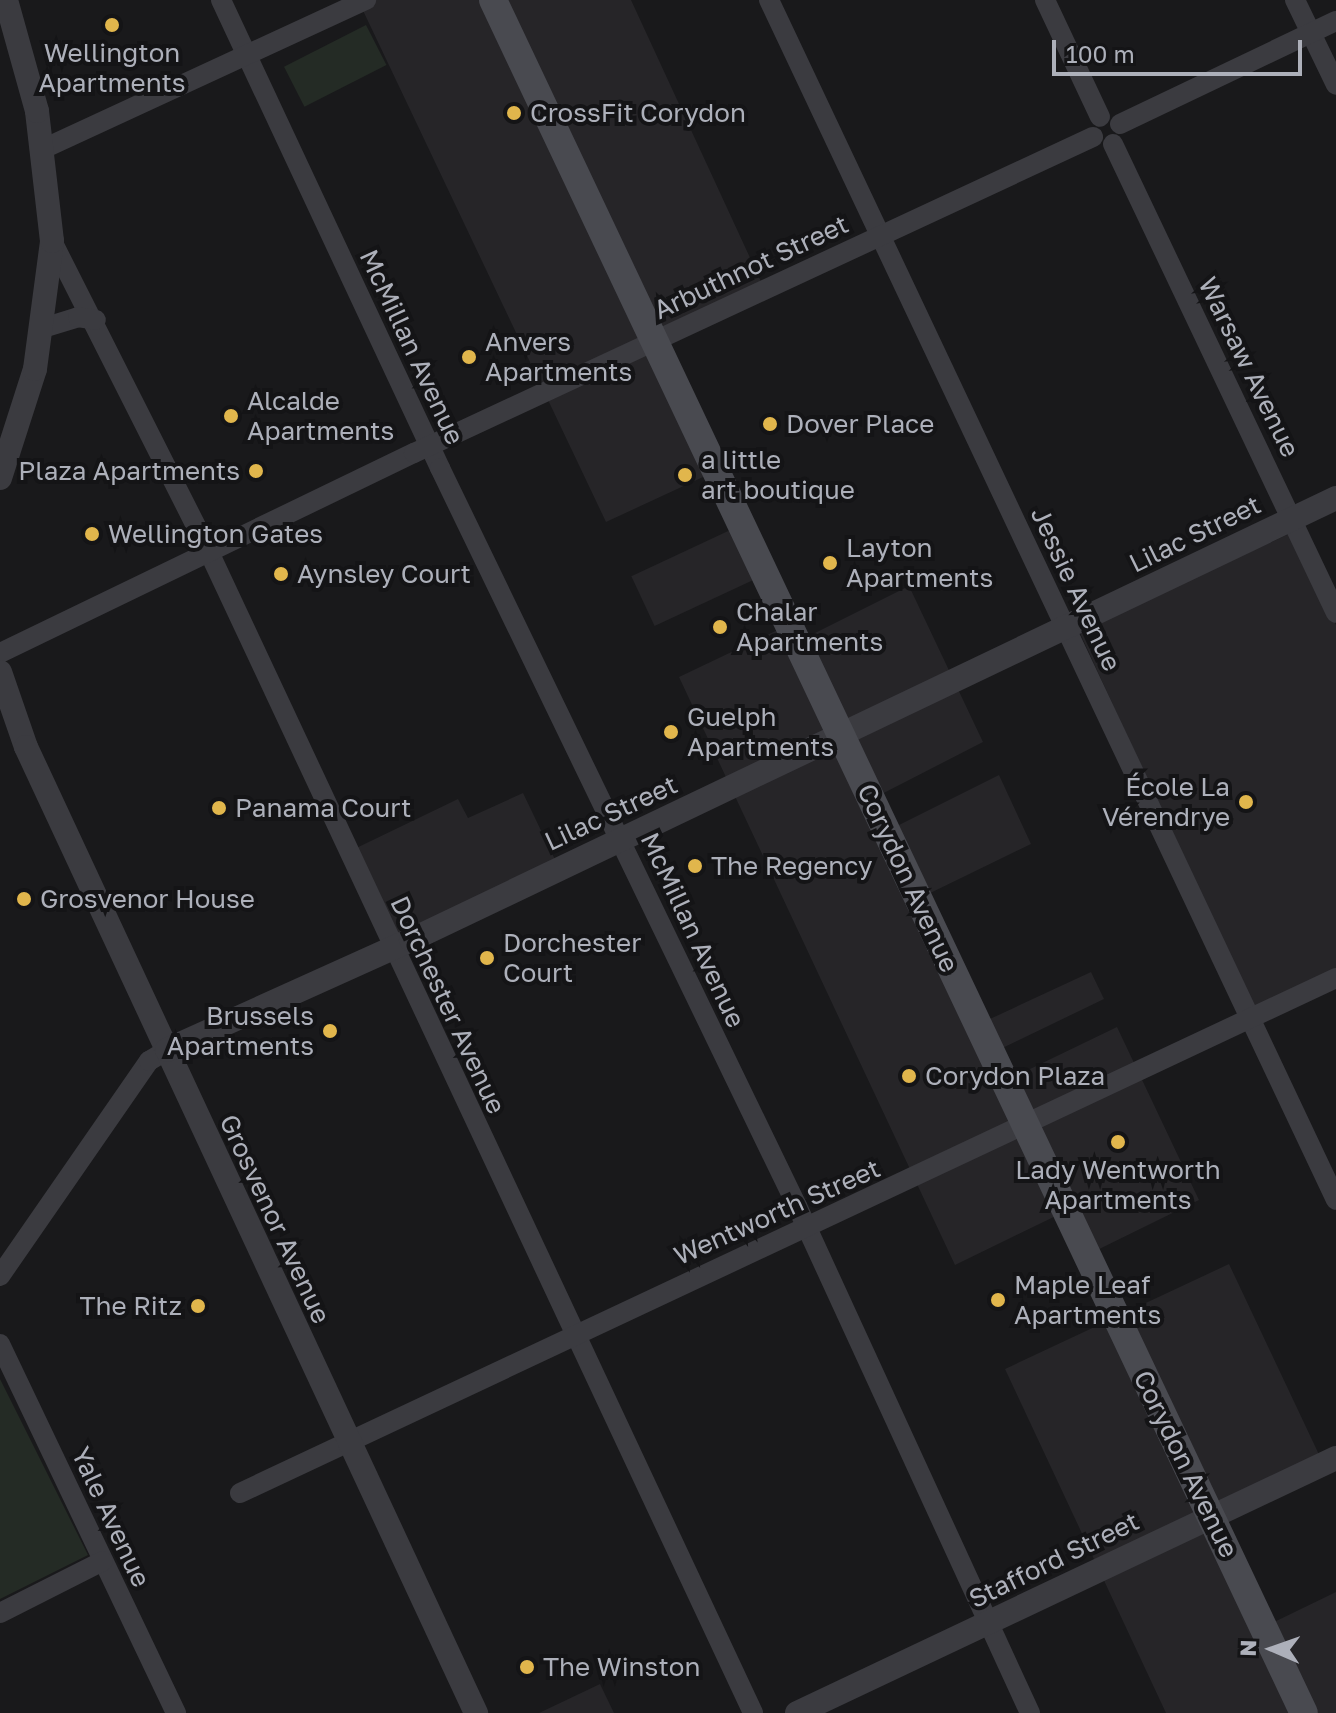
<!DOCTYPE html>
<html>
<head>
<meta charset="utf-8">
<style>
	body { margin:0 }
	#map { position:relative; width:1336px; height:1713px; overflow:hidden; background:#19191b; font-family:"Golos Text",sans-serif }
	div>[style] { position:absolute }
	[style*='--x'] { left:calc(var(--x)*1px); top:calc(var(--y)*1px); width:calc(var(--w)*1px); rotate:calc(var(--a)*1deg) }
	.built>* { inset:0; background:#262528; transform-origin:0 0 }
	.green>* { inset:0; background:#242b25; transform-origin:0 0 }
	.minor>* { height:20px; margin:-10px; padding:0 10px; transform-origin:10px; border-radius:10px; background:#3b3b40 }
	.tertiary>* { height:24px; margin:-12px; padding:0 12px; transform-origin:12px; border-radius:12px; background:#3b3b40 }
	.secondary>* { height:28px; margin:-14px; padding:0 14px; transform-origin:14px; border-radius:14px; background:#494a50 }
	.dots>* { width:22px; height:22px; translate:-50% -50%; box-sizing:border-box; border:4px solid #141416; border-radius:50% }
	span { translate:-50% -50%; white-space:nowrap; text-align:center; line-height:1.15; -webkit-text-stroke:8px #141416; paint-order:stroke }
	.poi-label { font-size:26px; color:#adb0ba }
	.left { translate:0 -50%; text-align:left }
	.right { translate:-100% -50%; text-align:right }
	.street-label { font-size:26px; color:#adb0ba }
	.north { position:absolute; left:1232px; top:1609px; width:80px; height:80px; -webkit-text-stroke:6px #141416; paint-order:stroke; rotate:272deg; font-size:22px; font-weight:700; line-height:32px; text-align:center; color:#adb0ba }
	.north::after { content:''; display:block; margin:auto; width:28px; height:36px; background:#adb0ba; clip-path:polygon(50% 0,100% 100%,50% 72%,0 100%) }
	.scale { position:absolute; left:1052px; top:40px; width:250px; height:36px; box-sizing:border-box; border:4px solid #adb0ba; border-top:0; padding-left:10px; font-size:24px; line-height:28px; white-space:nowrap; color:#adb0ba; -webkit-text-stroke:6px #141416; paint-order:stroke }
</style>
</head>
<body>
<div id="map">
	<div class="built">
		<div style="clip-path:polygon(358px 0,631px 0,764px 288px,652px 341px,716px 471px,606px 522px)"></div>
		<div style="left:741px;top:525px;width:55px;height:121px;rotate:65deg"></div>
		<div style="clip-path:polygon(1293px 532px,1336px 625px,1336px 972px,1253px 1010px,1079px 631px)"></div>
		<div style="clip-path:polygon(909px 586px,983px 742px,872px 799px,887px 831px,999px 775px,1031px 844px,918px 899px,977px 1025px,1091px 972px,1104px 999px,990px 1054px,1003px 1082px,1117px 1027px,1199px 1200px,1085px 1256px,1064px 1212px,955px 1265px,679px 677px,788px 625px,797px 642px)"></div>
		<div style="clip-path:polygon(523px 793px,559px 868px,393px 948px,348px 852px,458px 799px,468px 818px)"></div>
		<div style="clip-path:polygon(1229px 1264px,1323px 1463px,1212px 1515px,1264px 1627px,1336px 1592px,1336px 1713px,1166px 1713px,1005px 1369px)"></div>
		<div style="clip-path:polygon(600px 1684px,614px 1713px,539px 1713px)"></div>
	</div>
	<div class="green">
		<div style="left:366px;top:25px;width:45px;height:92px;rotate:63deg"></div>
		<div style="clip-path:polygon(0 1379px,88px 1555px,0 1599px)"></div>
	</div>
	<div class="minor">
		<div style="--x:221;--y:0;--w:517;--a:64.92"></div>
		<div style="--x:440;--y:468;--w:820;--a:64.19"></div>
		<div style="--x:797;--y:1206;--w:558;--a:65.32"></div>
		<div style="--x:769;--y:0;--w:1327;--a:64.71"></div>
		<div style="--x:1045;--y:0;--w:129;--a:64.8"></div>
		<div style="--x:1295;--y:0;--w:94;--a:64.2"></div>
		<div style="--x:1120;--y:124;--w:239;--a:-25.5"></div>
		<div style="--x:1113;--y:144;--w:519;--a:64.57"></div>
		<div style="--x:43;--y:149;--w:356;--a:-24.8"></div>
		<div style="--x:52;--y:241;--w:348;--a:63.2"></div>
		<div style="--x:209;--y:552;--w:1282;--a:64.89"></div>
		<div style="--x:43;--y:328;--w:37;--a:-17"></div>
		<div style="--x:78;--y:317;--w:18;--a:9"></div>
		<div style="--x:0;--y:653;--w:460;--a:-25.8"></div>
		<div style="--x:414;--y:453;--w:749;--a:-24.96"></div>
		<div style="--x:0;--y:1276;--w:262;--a:-55.3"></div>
		<div style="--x:149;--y:1061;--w:21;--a:-31"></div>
		<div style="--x:0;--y:1344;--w:409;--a:64.5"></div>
		<div style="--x:240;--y:1493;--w:1211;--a:-25.17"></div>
		<div style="--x:0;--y:1613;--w:115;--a:-26.8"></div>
	</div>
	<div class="tertiary">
		<div style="--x:0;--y:478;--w:114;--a:-72.2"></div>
		<div style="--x:35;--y:369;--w:129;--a:-82.4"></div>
		<div style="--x:52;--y:241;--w:131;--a:-96.6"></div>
		<div style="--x:37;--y:111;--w:115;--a:-105.6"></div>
		<div style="--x:0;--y:672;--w:79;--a:70.9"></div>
		<div style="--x:26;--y:747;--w:1066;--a:65.02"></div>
		<div style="--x:167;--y:1050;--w:268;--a:-24.3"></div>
		<div style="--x:411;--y:940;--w:1025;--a:-25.54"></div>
		<div style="--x:797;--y:1713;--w:596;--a:-25.32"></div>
	</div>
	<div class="secondary">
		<div style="--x:493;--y:0;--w:1895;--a:64.67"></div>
	</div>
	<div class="dots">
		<div style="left:112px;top:25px;background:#e1b64c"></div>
		<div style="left:514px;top:113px;background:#e1b64c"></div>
		<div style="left:469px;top:357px;background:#e1b64c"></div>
		<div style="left:231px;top:416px;background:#e1b64c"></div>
		<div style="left:770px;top:424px;background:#e1b64c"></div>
		<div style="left:256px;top:471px;background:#e1b64c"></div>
		<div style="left:685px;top:475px;background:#e1b64c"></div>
		<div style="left:92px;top:534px;background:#e1b64c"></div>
		<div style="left:830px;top:563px;background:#e1b64c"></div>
		<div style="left:281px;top:574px;background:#e1b64c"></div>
		<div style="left:720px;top:627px;background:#e1b64c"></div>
		<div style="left:671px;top:732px;background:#e1b64c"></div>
		<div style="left:1246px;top:802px;background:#e1b64c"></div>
		<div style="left:219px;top:808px;background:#e1b64c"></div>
		<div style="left:695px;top:866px;background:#e1b64c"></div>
		<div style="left:24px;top:899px;background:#e1b64c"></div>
		<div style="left:487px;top:958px;background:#e1b64c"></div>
		<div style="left:330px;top:1031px;background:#e1b64c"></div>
		<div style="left:909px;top:1076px;background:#e1b64c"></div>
		<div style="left:1118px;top:1142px;background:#e1b64c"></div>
		<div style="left:998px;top:1300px;background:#e1b64c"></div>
		<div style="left:198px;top:1306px;background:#e1b64c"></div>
		<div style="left:527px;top:1667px;background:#e1b64c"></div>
	</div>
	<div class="poi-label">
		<span style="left:112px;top:68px">Wellington<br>Apartments</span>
		<span class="left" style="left:530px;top:113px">CrossFit Corydon</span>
		<span class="left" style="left:485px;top:357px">Anvers<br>Apartments</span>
		<span class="left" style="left:247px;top:416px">Alcalde<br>Apartments</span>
		<span class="left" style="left:786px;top:424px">Dover Place</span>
		<span class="left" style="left:701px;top:475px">a little<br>art boutique</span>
		<span class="right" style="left:240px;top:471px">Plaza Apartments</span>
		<span class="left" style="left:108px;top:534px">Wellington Gates</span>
		<span class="left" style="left:846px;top:563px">Layton<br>Apartments</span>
		<span class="left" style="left:297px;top:574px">Aynsley Court</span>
		<span class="left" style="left:736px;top:627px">Chalar<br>Apartments</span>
		<span class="left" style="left:687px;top:732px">Guelph<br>Apartments</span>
		<span class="right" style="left:1230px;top:802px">École La<br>Vérendrye</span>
		<span class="left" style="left:235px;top:808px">Panama Court</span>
		<span class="left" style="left:711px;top:866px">The Regency</span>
		<span class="left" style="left:40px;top:899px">Grosvenor House</span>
		<span class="left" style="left:503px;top:958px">Dorchester<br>Court</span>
		<span class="right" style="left:314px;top:1031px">Brussels<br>Apartments</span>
		<span class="left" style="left:925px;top:1076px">Corydon Plaza</span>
		<span style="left:1118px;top:1185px">Lady Wentworth<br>Apartments</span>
		<span class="left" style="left:1014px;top:1300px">Maple Leaf<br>Apartments</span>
		<span class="right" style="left:182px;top:1306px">The Ritz</span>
		<span class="left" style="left:543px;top:1667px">The Winston</span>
	</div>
	<div class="street-label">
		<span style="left:751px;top:267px;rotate:-25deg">Arbuthnot Street</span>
		<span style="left:412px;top:347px;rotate:65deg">McMillan Avenue</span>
		<span style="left:1249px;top:367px;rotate:64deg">Warsaw Avenue</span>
		<span style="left:1195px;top:534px;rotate:-26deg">Lilac Street</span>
		<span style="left:1076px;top:589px;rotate:65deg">Jessie Avenue</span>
		<span style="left:611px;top:813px;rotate:-25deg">Lilac Street</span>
		<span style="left:908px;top:878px;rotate:65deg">Corydon Avenue</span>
		<span style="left:693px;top:930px;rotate:65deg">McMillan Avenue</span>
		<span style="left:448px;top:1005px;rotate:65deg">Dorchester Avenue</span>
		<span style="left:777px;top:1212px;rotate:-24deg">Wentworth Street</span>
		<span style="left:275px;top:1219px;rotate:65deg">Grosvenor Avenue</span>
		<span style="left:1186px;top:1464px;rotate:64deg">Corydon Avenue</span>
		<span style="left:111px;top:1517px;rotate:65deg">Yale Avenue</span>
		<span style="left:1054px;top:1560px;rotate:-26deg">Stafford Street</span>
	</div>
	<div class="north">N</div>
	<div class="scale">100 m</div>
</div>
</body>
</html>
